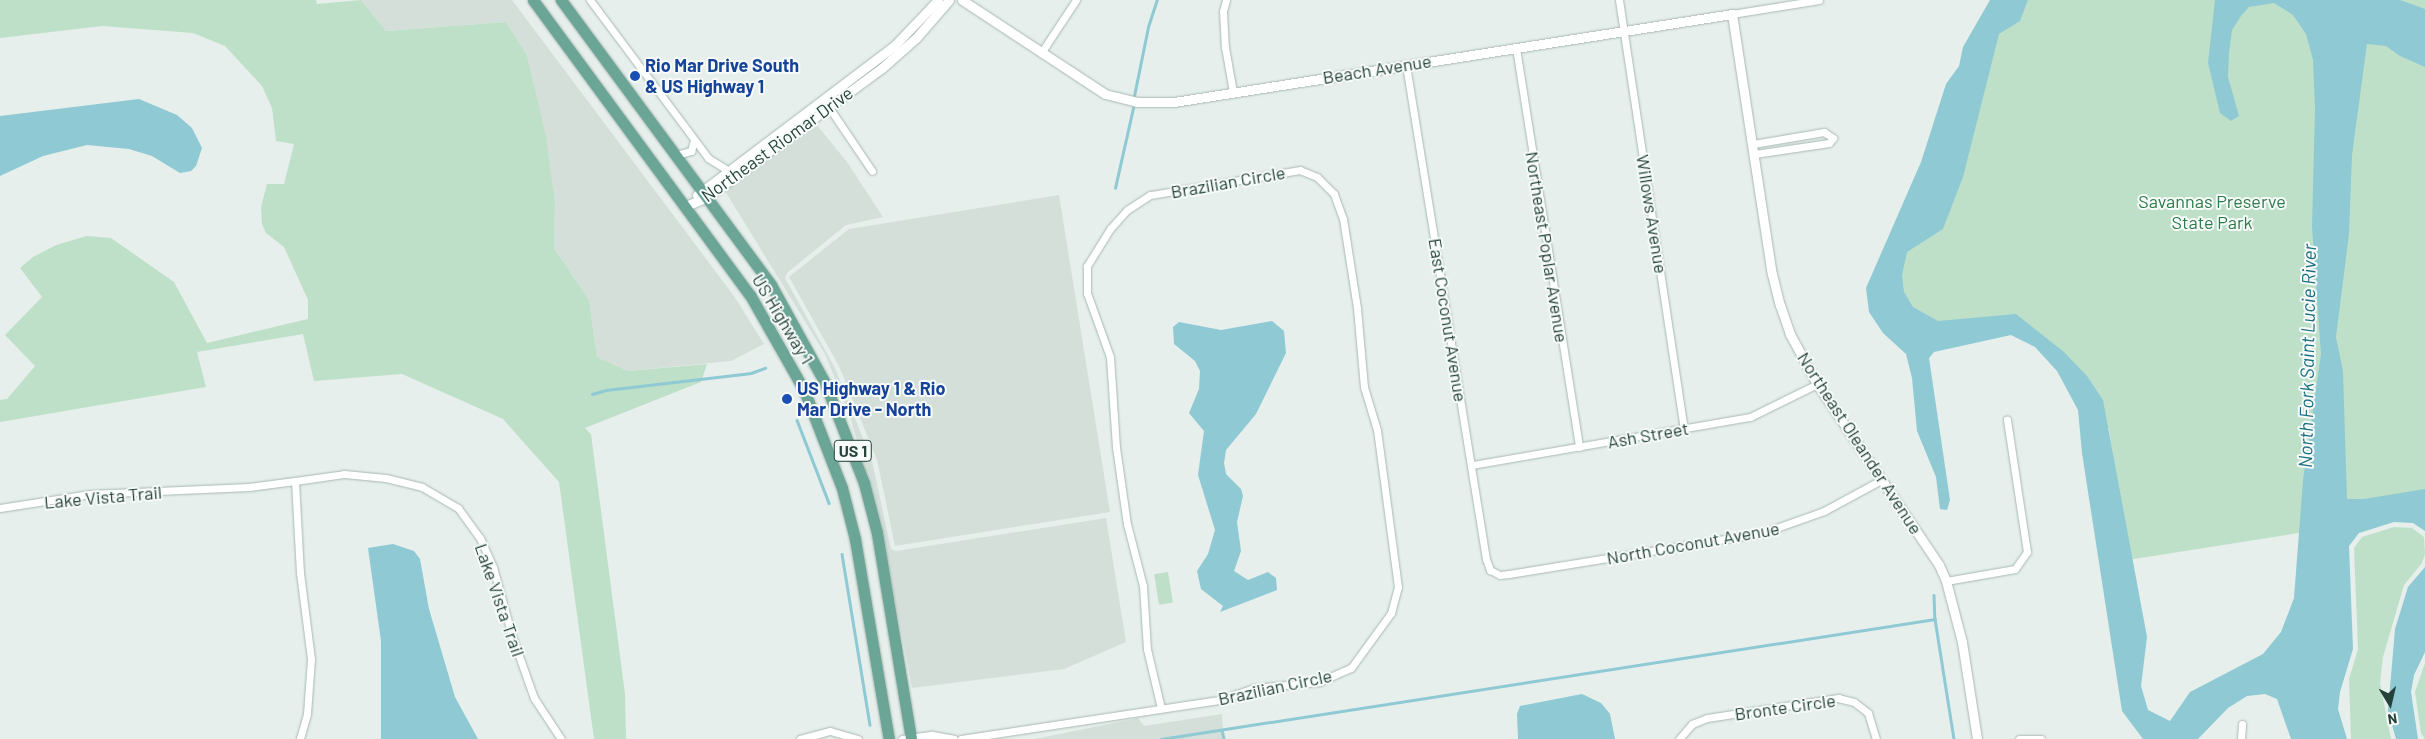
<!DOCTYPE html>
<html>
<head>
<meta charset="utf-8">
<style>
	body { margin:0 }
	#map { position:relative; width:2425px; height:739px; overflow:hidden; background:#e6efeb; font-family:Barlow,sans-serif }
	div>[style] { position:absolute }
	[style*='--x'] { left:calc(var(--x)*1px); top:calc(var(--y)*1px); width:calc(var(--w)*1px); rotate:calc(var(--a)*1deg) }
	.built>* { inset:0; background:#d4dfda }
	.green>* { inset:0; background:#bfe0c8; transform-origin:0 0 }
	.water>* { inset:0; background:#8ec9d4 }
	.stream>* { height:2.5px; margin:-1.25px; padding:0 1.25px; transform-origin:1.25px; border-radius:1.25px; background:#8ec9d4 }
	.roads { filter:drop-shadow(0 0 1px #a8b8b2) drop-shadow(0 0 1px #a8b8b2) }
	.minor>* { height:7px; margin:-3.5px; padding:0 3.5px; transform-origin:3.5px; border-radius:3.5px; background:#fff }
	.tertiary>* { height:9px; margin:-4.5px; padding:0 4.5px; transform-origin:4.5px; border-radius:4.5px; background:#fff }
	.primary>* { height:11px; margin:-5.5px; padding:0 5.5px; transform-origin:5.5px; border-radius:5.5px; background:#6aa596 }
	.dots>* { width:14px; height:14px; translate:-50% -50%; box-sizing:border-box; border:2px solid #f7fbf9; border-radius:50% }
	span { translate:-50% -50%; white-space:nowrap; text-align:center; line-height:1.15; -webkit-text-stroke:4px #f7fbf9; paint-order:stroke }
	.shield-label span { padding:1px 4px; background:#f7fbf9; border:1px solid; border-radius:4px; -webkit-text-stroke-width:0 }
	.shield-label { font-size:16px; color:#24423a; font-weight:700 }
	.transit-label { font-size:18px; color:#164399; font-weight:700 }
	.left { translate:0 -50%; text-align:left }
	.street-label { font-size:18px; color:#24423a }
	.park-label { font-size:18px; color:#2d7a4b }
	.water-label { font-size:19px; color:#1c6f80; font-style:italic }
	.north { position:absolute; left:2365px; top:679px; width:50px; height:50px; -webkit-text-stroke:4px #f7fbf9; paint-order:stroke; rotate:171deg; font-size:14px; font-weight:700; line-height:20px; text-align:center; color:#24423a }
	.north::after { content:''; display:block; margin:auto; width:18px; height:22px; background:#24423a; clip-path:polygon(50% 0,100% 100%,50% 72%,0 100%) }
</style>
</head>
<body>
<div id="map">
	<div class="built">
		<div style="clip-path:polygon(361px 0,512px 0,734px 296px,764px 344px,731px 361px,628px 371px,597px 357px,589px 300px,554px 248px,555px 203px,545px 137px,527px 55px,506px 22px,386px 31px)"></div>
		<div style="clip-path:polygon(816px 124px,847px 162px,883px 217px,846px 225px,787px 273px,785px 278px,835px 368px,872px 461px,891px 549px,896px 551px,1106px 518px,1126px 642px,1064px 669px,912px 688px,882px 533px,850px 416px,825px 354px,725px 191px)"></div>
		<div style="clip-path:polygon(1059px 195px,1110px 512px,895px 546px,877px 460px,839px 366px,789px 277px,849px 229px)"></div>
		<div style="clip-path:polygon(1222px 714px,1224px 739px,1035px 739px,1138px 718px,1144px 726px)"></div>
	</div>
	<div class="green">
		<div style="clip-path:polygon(0 0,316px 0,317px 4px,361px 0,386px 31px,506px 22px,527px 55px,546px 137px,555px 203px,554px 248px,589px 300px,597px 357px,628px 371px,707px 364px,701px 382px,585px 428px,591px 434px,625px 694px,626px 739px,594px 739px,559px 482px,503px 419px,402px 374px,314px 381px,303px 334px,197px 352px,206px 387px,0 422px,0 400px,7px 399px,35px 366px,5px 335px,42px 297px,20px 268px,33px 257px,56px 245px,87px 236px,111px 238px,174px 282px,207px 343px,308px 319px,308px 300px,284px 247px,266px 233px,262px 224px,261px 207px,267px 184px,284px 184px,294px 144px,276px 141px,272px 108px,262px 86px,225px 46px,193px 33px,102px 26px,0 38px)"></div>
		<div style="clip-path:polygon(2012px 0,2425px 0,2425px 513px,2128px 560px,2109px 429px,2036px 338px,2003px 326px,1929px 332px,1887px 290px)"></div>
		<div style="clip-path:polygon(2394px 527px,2412px 528px,2424px 537px,2425px 554px,2422px 563px,2404px 585px,2383px 657px,2380px 683px,2391px 739px,2351px 739px,2349px 679px,2358px 649px,2354px 548px,2362px 537px)"></div>
		<div style="left:1168px;top:572px;width:31px;height:14px;rotate:81deg"></div>
		<div style="clip-path:polygon(2425px 663px,2425px 739px,2421px 733px,2415px 692px)"></div>
	</div>
	<div class="water">
		<div style="clip-path:polygon(1990px 0,2028px 0,2020px 21px,1999px 34px,1963px 177px,1943px 229px,1907px 252px,1902px 275px,1904px 292px,1913px 307px,1938px 321px,2016px 314px,2064px 352px,2087px 376px,2103px 400px,2147px 637px,2141px 686px,2148px 710px,2170px 721px,2190px 692px,2263px 654px,2281px 632px,2294px 598px,2303px 480px,2321px 354px,2312px 227px,2315px 107px,2313px 60px,2306px 34px,2293px 15px,2274px 3px,2249px 7px,2241px 16px,2232px 30px,2229px 53px,2228px 77px,2239px 116px,2231px 121px,2220px 113px,2208px 63px,2215px 0,2400px 0,2425px 9px,2425px 67px,2400px 56px,2386px 46px,2367px 44px,2352px 155px,2349px 234px,2336px 337px,2343px 371px,2347px 499px,2364px 499px,2425px 489px,2425px 531px,2413px 523px,2394px 522px,2359px 533px,2349px 546px,2353px 649px,2340px 692px,2338px 709px,2347px 739px,2291px 739px,2277px 699px,2265px 694px,2247px 696px,2228px 708px,2198px 739px,2143px 739px,2122px 711px,2082px 453px,2078px 410px,2057px 371px,2035px 347px,2011px 335px,1934px 352px,1929px 358px,1950px 500px,1947px 510px,1940px 509px,1936px 477px,1917px 431px,1912px 378px,1906px 354px,1883px 333px,1869px 312px,1866px 288px,1921px 162px,1946px 84px,1959px 66px,1963px 47px)"></div>
		<div style="clip-path:polygon(139px 99px,177px 115px,192px 128px,202px 148px,196px 166px,191px 171px,180px 173px,152px 156px,129px 149px,87px 145px,43px 156px,0 176px,0 116px)"></div>
		<div style="clip-path:polygon(1272px 321px,1284px 331px,1286px 353px,1256px 414px,1226px 450px,1224px 463px,1226px 474px,1241px 489px,1243px 496px,1237px 522px,1241px 551px,1234px 571px,1248px 580px,1268px 572px,1276px 578px,1277px 590px,1220px 612px,1223px 606px,1201px 589px,1197px 571px,1208px 554px,1215px 530px,1198px 475px,1204px 431px,1189px 413px,1199px 389px,1200px 371px,1195px 361px,1174px 344px,1173px 327px,1179px 322px,1221px 330px)"></div>
		<div style="clip-path:polygon(393px 544px,414px 551px,420px 559px,429px 609px,455px 697px,478px 739px,381px 739px,381px 641px,368px 548px)"></div>
		<div style="clip-path:polygon(2425px 567px,2425px 652px,2414px 675px,2411px 692px,2418px 739px,2396px 739px,2388px 711px,2395px 629px,2408px 587px)"></div>
		<div style="clip-path:polygon(1582px 694px,1601px 703px,1610px 714px,1615px 739px,1518px 739px,1517px 714px,1520px 706px)"></div>
	</div>
	<div class="stream">
		<div style="--x:1134;--y:96;--w:70;--a:-78.5"></div>
		<div style="--x:1148;--y:27;--w:28;--a:-72"></div>
		<div style="--x:1115;--y:188;--w:82;--a:-77.3"></div>
		<div style="--x:592;--y:394;--w:15;--a:-16"></div>
		<div style="--x:606;--y:390;--w:146;--a:-6.7"></div>
		<div style="--x:751;--y:373;--w:15;--a:-20"></div>
		<div style="--x:797;--y:420;--w:89;--a:68.9"></div>
		<div style="--x:842;--y:554;--w:173;--a:80.7"></div>
		<div style="--x:1934;--y:595;--w:24;--a:88"></div>
		<div style="--x:1935;--y:619;--w:121;--a:81"></div>
		<div style="--x:1222;--y:730;--w:9;--a:77"></div>
		<div style="--x:1161;--y:739;--w:783;--a:-8.81"></div>
	</div>
	<div class="roads">
		<div class="minor">
			<div style="--x:590;--y:0;--w:197;--a:53.2"></div>
			<div style="--x:708;--y:158;--w:25;--a:32"></div>
			<div style="--x:1226;--y:0;--w:11;--a:105"></div>
			<div style="--x:1223;--y:11;--w:36;--a:87"></div>
			<div style="--x:1225;--y:47;--w:46;--a:79.9"></div>
			<div style="--x:1619;--y:0;--w:434;--a:81.4"></div>
			<div style="--x:1732;--y:14;--w:88;--a:-9.1"></div>
			<div style="--x:1516;--y:48;--w:404;--a:81"></div>
			<div style="--x:1041;--y:53;--w:64;--a:-56.6"></div>
			<div style="--x:1406;--y:65;--w:500;--a:80.8"></div>
			<div style="--x:1486;--y:559;--w:12;--a:70"></div>
			<div style="--x:1490;--y:570;--w:11;--a:27"></div>
			<div style="--x:1500;--y:575;--w:9;--a:-6"></div>
			<div style="--x:1509;--y:574;--w:256;--a:-9.2"></div>
			<div style="--x:1762;--y:533;--w:66;--a:-19.5"></div>
			<div style="--x:1824;--y:511;--w:65;--a:-28.5"></div>
			<div style="--x:826;--y:103;--w:82;--a:55.9"></div>
			<div style="--x:1753;--y:144;--w:72;--a:-9.6"></div>
			<div style="--x:1824;--y:132;--w:11;--a:34"></div>
			<div style="--x:1833;--y:138;--w:6;--a:129"></div>
			<div style="--x:1829;--y:143;--w:75;--a:171.5"></div>
			<div style="--x:676;--y:155;--w:16;--a:-15"></div>
			<div style="--x:691;--y:151;--w:11;--a:-75"></div>
			<div style="--x:1472;--y:465;--w:282;--a:-9.8"></div>
			<div style="--x:1750;--y:417;--w:75;--a:-26.2"></div>
			<div style="--x:295;--y:481;--w:49;--a:-8.1"></div>
			<div style="--x:344;--y:474;--w:42;--a:5.4"></div>
			<div style="--x:386;--y:478;--w:37;--a:14"></div>
			<div style="--x:422;--y:487;--w:42;--a:30.3"></div>
			<div style="--x:458;--y:508;--w:37;--a:54"></div>
			<div style="--x:480;--y:538;--w:32;--a:66"></div>
			<div style="--x:493;--y:567;--w:72;--a:74.6"></div>
			<div style="--x:512;--y:636;--w:66;--a:70.5"></div>
			<div style="--x:534;--y:698;--w:49;--a:56.6"></div>
			<div style="--x:0;--y:508;--w:91;--a:-8.8"></div>
			<div style="--x:90;--y:494;--w:159;--a:-2.5"></div>
			<div style="--x:249;--y:487;--w:46;--a:-7.4"></div>
			<div style="--x:295;--y:481;--w:92;--a:86.9"></div>
			<div style="--x:300;--y:573;--w:87;--a:82.7"></div>
			<div style="--x:311;--y:659;--w:55;--a:94.2"></div>
			<div style="--x:307;--y:714;--w:26;--a:106"></div>
			<div style="--x:1946;--y:581;--w:70;--a:-9.9"></div>
			<div style="--x:2015;--y:569;--w:21;--a:-55"></div>
			<div style="--x:2027;--y:552;--w:134;--a:-98.6"></div>
			<div style="--x:800;--y:739;--w:31;--a:-15"></div>
			<div style="--x:830;--y:731;--w:29;--a:16"></div>
			<div style="--x:902;--y:739;--w:30;--a:-8"></div>
			<div style="--x:932;--y:735;--w:22;--a:10"></div>
			<div style="--x:961;--y:739;--w:261;--a:-8.6"></div>
			<div style="--x:1219;--y:700;--w:37;--a:-19"></div>
			<div style="--x:1254;--y:688;--w:65;--a:-5.3"></div>
			<div style="--x:1319;--y:682;--w:35;--a:-24"></div>
			<div style="--x:1351;--y:668;--w:68;--a:-54"></div>
			<div style="--x:1391;--y:613;--w:27;--a:-75"></div>
			<div style="--x:1398;--y:587;--w:158;--a:-97.6"></div>
			<div style="--x:1377;--y:430;--w:45;--a:-106.8"></div>
			<div style="--x:1364;--y:387;--w:79;--a:-95.1"></div>
			<div style="--x:1357;--y:308;--w:90;--a:-98.9"></div>
			<div style="--x:1343;--y:219;--w:27;--a:-110"></div>
			<div style="--x:1334;--y:194;--w:24;--a:-135"></div>
			<div style="--x:1317;--y:177;--w:18;--a:-158"></div>
			<div style="--x:1300;--y:170;--w:152;--a:170.5"></div>
			<div style="--x:1150;--y:195;--w:27;--a:147"></div>
			<div style="--x:1127;--y:210;--w:25;--a:132"></div>
			<div style="--x:1110;--y:229;--w:44;--a:121.9"></div>
			<div style="--x:1087;--y:266;--w:27;--a:90"></div>
			<div style="--x:1087;--y:293;--w:68;--a:70.2"></div>
			<div style="--x:1110;--y:357;--w:90;--a:86.2"></div>
			<div style="--x:1116;--y:447;--w:78;--a:81.9"></div>
			<div style="--x:1127;--y:524;--w:64;--a:75.5"></div>
			<div style="--x:1143;--y:586;--w:63;--a:86.4"></div>
			<div style="--x:1147;--y:649;--w:61;--a:76.7"></div>
			<div style="--x:1679;--y:739;--w:20;--a:-49"></div>
			<div style="--x:1692;--y:724;--w:16;--a:-22"></div>
			<div style="--x:1707;--y:718;--w:133;--a:-8.7"></div>
			<div style="--x:1838;--y:698;--w:16;--a:14"></div>
			<div style="--x:1854;--y:702;--w:18;--a:38"></div>
			<div style="--x:1868;--y:713;--w:27;--a:73"></div>
			<div style="--x:2019;--y:739;--w:22;--a:0"></div>
			<div style="--x:2241;--y:739;--w:15;--a:-86"></div>
		</div>
		<div class="tertiary">
			<div style="--x:962;--y:0;--w:171;--a:33.3"></div>
			<div style="--x:1105;--y:94;--w:33;--a:14"></div>
			<div style="--x:1137;--y:102;--w:37;--a:0"></div>
			<div style="--x:1174;--y:102;--w:565;--a:-8.96"></div>
			<div style="--x:1732;--y:14;--w:263;--a:81.3"></div>
			<div style="--x:1772;--y:274;--w:32;--a:76"></div>
			<div style="--x:1780;--y:305;--w:31;--a:71"></div>
			<div style="--x:1790;--y:334;--w:57;--a:61.6"></div>
			<div style="--x:1817;--y:384;--w:218;--a:56"></div>
			<div style="--x:1939;--y:565;--w:17;--a:66"></div>
			<div style="--x:1946;--y:581;--w:63;--a:75.3"></div>
			<div style="--x:1962;--y:642;--w:98;--a:81.2"></div>
			<div style="--x:697;--y:195;--w:248;--a:-37.1"></div>
			<div style="--x:895;--y:45;--w:62;--a:-46.3"></div>
			<div style="--x:686;--y:206;--w:23;--a:-23"></div>
			<div style="--x:707;--y:197;--w:217;--a:-36.4"></div>
			<div style="--x:882;--y:68;--w:45;--a:-41.4"></div>
			<div style="--x:916;--y:38;--w:50;--a:-49"></div>
		</div>
		<div class="primary">
			<div style="--x:533;--y:0;--w:366;--a:53.7"></div>
			<div style="--x:750;--y:295;--w:109;--a:60.4"></div>
			<div style="--x:804;--y:390;--w:105;--a:68.8"></div>
			<div style="--x:842;--y:488;--w:53;--a:75.7"></div>
			<div style="--x:855;--y:539;--w:203;--a:80.4"></div>
			<div style="--x:561;--y:0;--w:354;--a:53.6"></div>
			<div style="--x:771;--y:285;--w:112;--a:61.1"></div>
			<div style="--x:825;--y:383;--w:107;--a:68.7"></div>
			<div style="--x:864;--y:483;--w:52;--a:75.4"></div>
			<div style="--x:877;--y:533;--w:209;--a:80.6"></div>
		</div>
	</div>
	<div class="dots">
		<div style="left:635px;top:76px;background:#1a4fb4"></div>
		<div style="left:787px;top:399px;background:#1a4fb4"></div>
	</div>
	<div class="shield-label">
		<span style="left:853px;top:451px">US 1</span>
	</div>
	<div class="transit-label">
		<span class="left" style="left:645px;top:76px">Rio Mar Drive South<br>&amp; US Highway 1</span>
		<span class="left" style="left:797px;top:399px">US Highway 1 &amp; Rio<br>Mar Drive - North</span>
	</div>
	<div class="street-label">
		<span style="left:1377px;top:69px;rotate:-9deg">Beach Avenue</span>
		<span style="left:777px;top:144px;rotate:-36deg">Northeast Riomar Drive</span>
		<span style="left:1228px;top:182px;rotate:-10deg">Brazilian Circle</span>
		<span style="left:1652px;top:214px;rotate:81deg">Willows Avenue</span>
		<span style="left:1547px;top:247px;rotate:81deg">Northeast Poplar Avenue</span>
		<span style="left:783px;top:319px;rotate:59deg">US Highway 1</span>
		<span style="left:1448px;top:320px;rotate:81deg">East Coconut Avenue</span>
		<span style="left:1648px;top:435px;rotate:-10deg">Ash Street</span>
		<span style="left:1860px;top:443px;rotate:57deg">Northeast Oleander Avenue</span>
		<span style="left:103px;top:497px;rotate:-5deg">Lake Vista Trail</span>
		<span style="left:1693px;top:543px;rotate:-10deg">North Coconut Avenue</span>
		<span style="left:500px;top:600px;rotate:71deg">Lake Vista Trail</span>
		<span style="left:1275px;top:687px;rotate:-12deg">Brazilian Circle</span>
		<span style="left:1785px;top:707px;rotate:-8deg">Bronte Circle</span>
	</div>
	<div class="park-label">
		<span style="left:2212px;top:212px">Savannas Preserve<br>State Park</span>
	</div>
	<div class="water-label">
		<span style="left:2307px;top:356px;rotate:-89deg">North Fork Saint Lucie River</span>
	</div>
	<div class="north">N</div>
</div>
</body>
</html>
